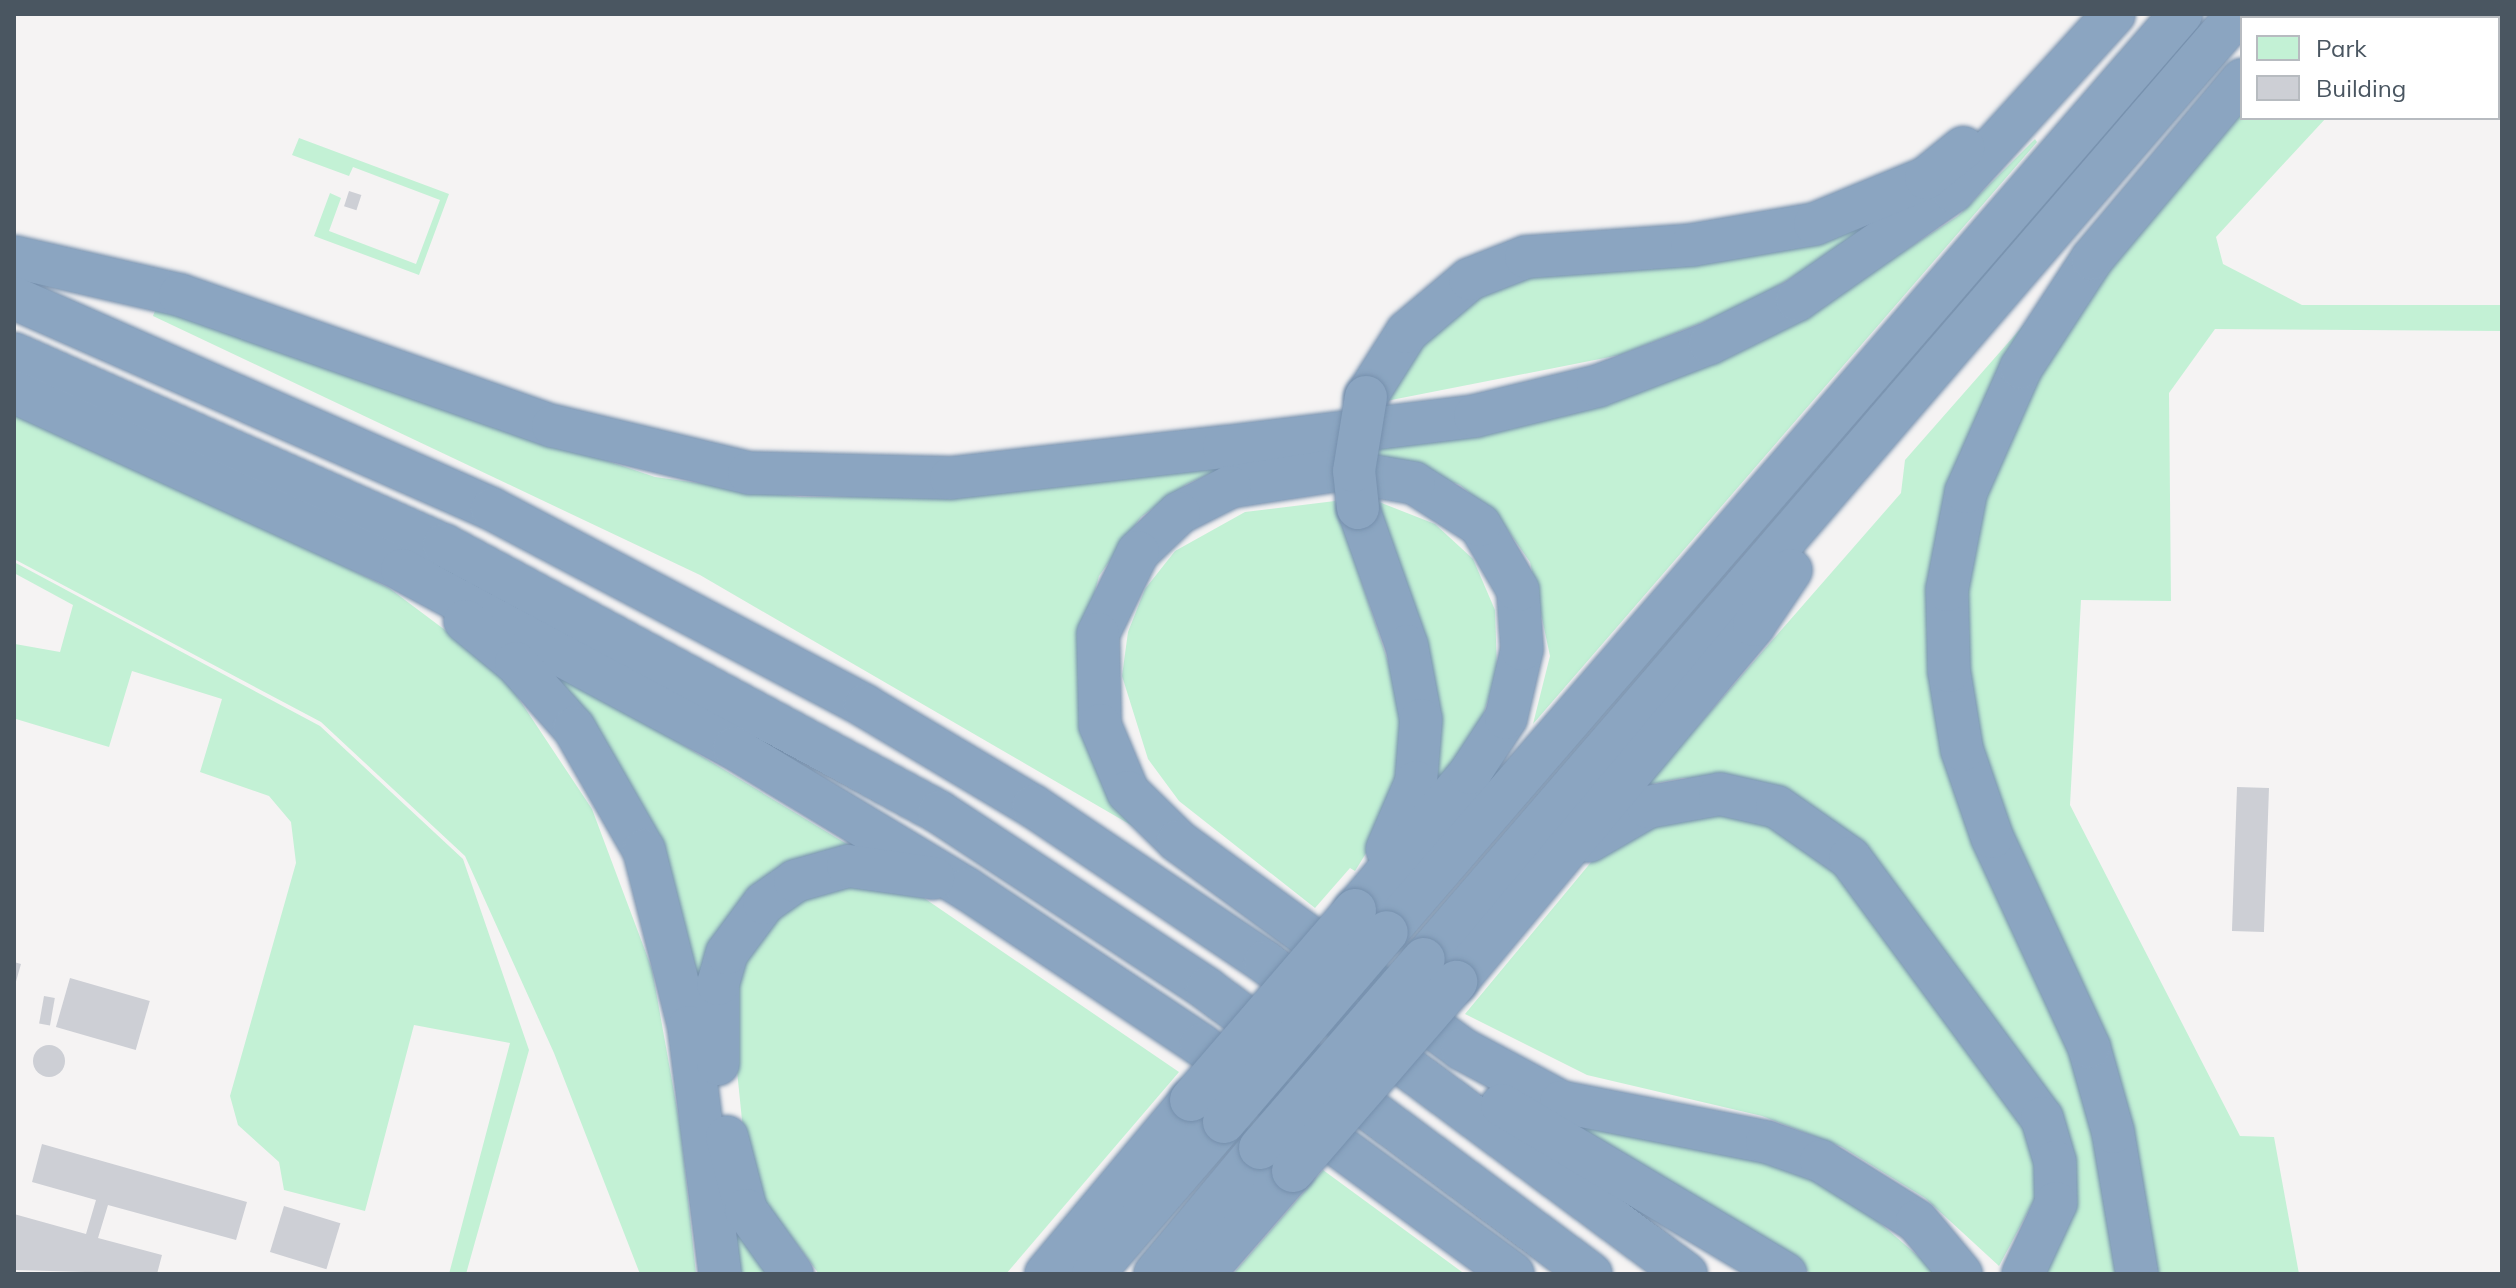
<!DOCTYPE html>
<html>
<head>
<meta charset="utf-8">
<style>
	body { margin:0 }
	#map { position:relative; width:2516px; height:1288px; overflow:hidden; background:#f5f3f3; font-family:Mulish,sans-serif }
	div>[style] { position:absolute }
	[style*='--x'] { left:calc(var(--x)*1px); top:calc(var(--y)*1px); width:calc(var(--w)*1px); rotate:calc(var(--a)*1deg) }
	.green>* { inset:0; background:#c3f1d5 }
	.building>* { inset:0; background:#cdcfd5; transform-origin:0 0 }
	.round { border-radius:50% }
	.roads { filter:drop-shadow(0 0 2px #7690ad) drop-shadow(0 0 2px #7690ad) }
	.highway>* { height:42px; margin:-21px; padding:0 21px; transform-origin:21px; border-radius:21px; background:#8ba5c1 }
	.bridges { filter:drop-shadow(0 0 2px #7690ad) drop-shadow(0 0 2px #7690ad) }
	.highway-bridge>* { height:42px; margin:-21px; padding:0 21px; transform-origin:21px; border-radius:21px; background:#8ba5c1 }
	span { translate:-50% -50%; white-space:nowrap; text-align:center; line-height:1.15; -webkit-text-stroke:6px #fff; paint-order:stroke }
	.frame { position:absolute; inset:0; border:16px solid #4a5661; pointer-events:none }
	.legend { position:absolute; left:2240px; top:16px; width:260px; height:104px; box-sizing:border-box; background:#fff; border:2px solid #b7bbc0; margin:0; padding:10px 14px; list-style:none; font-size:24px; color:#4a5661 }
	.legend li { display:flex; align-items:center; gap:16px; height:40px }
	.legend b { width:40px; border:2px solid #b7bbc0 }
</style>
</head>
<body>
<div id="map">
	<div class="green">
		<div style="clip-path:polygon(2313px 14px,2419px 14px,2310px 18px)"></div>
		<div style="clip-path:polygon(2242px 100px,2242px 118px,2326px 118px,2216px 237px,2223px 264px,2302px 305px,2502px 305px,2502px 331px,2215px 329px,2169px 393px,2171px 601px,2081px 600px,2070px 805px,2240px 1136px,2274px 1137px,2299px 1274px,2158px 1274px,2134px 1157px,1991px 799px,1960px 628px,1972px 524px,2045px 352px)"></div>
		<div style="clip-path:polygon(299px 138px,449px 194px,419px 275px,314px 236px,330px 193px,341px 198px,329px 231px,416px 264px,440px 200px,353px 167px,349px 176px,292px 155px)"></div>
		<div style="clip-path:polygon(2035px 139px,2037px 142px,1533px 724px,1550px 656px,1530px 562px,1499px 518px,1460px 485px,1372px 454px,1373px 437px,1857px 281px,1958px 216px)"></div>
		<div style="clip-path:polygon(1911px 193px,1860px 237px,1744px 306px,1620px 355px,1381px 402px,1397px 365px,1495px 277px)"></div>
		<div style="clip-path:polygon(2051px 294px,1973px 424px,1942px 533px,1932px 629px,2067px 1035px,2112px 1191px,2124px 1274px,2044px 1274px,2070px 1187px,1942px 955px,1744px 783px,1683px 778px,1646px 785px,1901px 493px,1905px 460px)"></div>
		<div style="clip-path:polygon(156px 308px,655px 477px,800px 497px,946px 496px,1236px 462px,1187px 484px,1141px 517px,1099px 576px,1083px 636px,1155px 839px,700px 575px,153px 316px)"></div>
		<div style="clip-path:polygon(14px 403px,389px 588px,501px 672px,592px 809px,652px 969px,681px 1131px,696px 1274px,640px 1274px,554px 1053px,465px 856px,321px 722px,14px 559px)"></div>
		<div style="clip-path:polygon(1335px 501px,1401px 701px,1401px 765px,1383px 826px,1355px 871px,1350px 868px,1315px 908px,1179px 801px,1148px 759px,1122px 676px,1128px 632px,1145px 589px,1175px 551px,1245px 512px)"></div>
		<div style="clip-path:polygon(1379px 502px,1435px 524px,1473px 559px,1495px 610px,1497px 671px,1476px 738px,1420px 811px)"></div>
		<div style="clip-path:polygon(14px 562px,320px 726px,463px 859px,529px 1050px,466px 1274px,449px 1274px,510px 1043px,414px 1025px,365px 1211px,284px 1190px,279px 1162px,238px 1125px,230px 1096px,296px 863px,291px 822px,269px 796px,200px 772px,222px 699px,132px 671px,109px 747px,16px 719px,15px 644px,60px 652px,73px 605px,14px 573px)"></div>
		<div style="clip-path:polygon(528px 651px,870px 858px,805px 867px,708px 998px,724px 1171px,783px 1274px,728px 1274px,682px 935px)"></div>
		<div style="clip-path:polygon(1713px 808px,1757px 815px,1843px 873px,2034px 1138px,2039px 1191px,1999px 1266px,1925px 1198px,1842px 1147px,1762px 1116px,1587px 1075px,1465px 1014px,1592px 861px,1632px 833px)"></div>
		<div style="clip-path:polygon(881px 883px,924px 898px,1179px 1072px,1006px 1274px,819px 1274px,748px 1179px,730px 1002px,739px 963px,759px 930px,823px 886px)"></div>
		<div style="clip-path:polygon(1524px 1096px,1763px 1156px,1837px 1186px,1939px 1274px,1812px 1274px)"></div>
		<div style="clip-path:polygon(1323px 1170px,1462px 1272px,1464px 1274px,1233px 1274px)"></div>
	</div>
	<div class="building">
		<div style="left:349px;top:191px;width:13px;height:16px;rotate:18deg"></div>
		<div style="left:2237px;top:787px;width:32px;height:144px;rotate:2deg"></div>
		<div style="clip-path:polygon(14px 962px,21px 964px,15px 985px,14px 985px)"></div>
		<div style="left:70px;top:978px;width:83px;height:51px;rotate:16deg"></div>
		<div style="left:44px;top:996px;width:11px;height:28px;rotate:10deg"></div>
		<div class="round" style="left:33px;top:1045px;width:32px;height:32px"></div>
		<div style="clip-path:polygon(42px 1144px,247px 1202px,236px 1240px,108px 1205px,98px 1238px,162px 1255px,157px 1274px,14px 1270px,14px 1214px,86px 1234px,96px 1200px,32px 1182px)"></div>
		<div style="left:284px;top:1206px;width:59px;height:48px;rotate:17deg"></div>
	</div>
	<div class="roads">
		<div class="highway">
			<div style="--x:2294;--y:18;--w:6;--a:-45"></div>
			<div style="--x:14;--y:257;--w:170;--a:12.9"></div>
			<div style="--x:180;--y:295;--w:395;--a:19.4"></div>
			<div style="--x:553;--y:426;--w:202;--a:13.5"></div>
			<div style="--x:749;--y:473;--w:202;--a:1.4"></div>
			<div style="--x:951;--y:478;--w:275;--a:-6.5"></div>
			<div style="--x:1224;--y:447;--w:253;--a:-7"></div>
			<div style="--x:1475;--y:416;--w:127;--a:-13.7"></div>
			<div style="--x:1598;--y:386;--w:120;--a:-21"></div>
			<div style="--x:1710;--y:343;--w:97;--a:-26.3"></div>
			<div style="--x:1797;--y:300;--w:190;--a:-34.9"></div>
			<div style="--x:1953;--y:191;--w:239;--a:-47.7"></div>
			<div style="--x:14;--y:298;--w:522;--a:23.82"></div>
			<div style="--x:492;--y:509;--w:422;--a:27.8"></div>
			<div style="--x:865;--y:706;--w:196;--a:30.8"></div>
			<div style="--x:1033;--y:806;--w:280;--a:33.9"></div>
			<div style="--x:1265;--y:962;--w:524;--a:36.54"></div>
			<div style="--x:14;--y:354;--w:471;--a:24"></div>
			<div style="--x:444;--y:545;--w:562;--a:28.34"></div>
			<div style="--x:939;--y:812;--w:321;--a:33.4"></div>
			<div style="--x:1207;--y:989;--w:478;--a:36.6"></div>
			<div style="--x:14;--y:392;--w:427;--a:24.6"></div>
			<div style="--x:402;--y:570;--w:377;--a:28.2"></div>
			<div style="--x:734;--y:748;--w:272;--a:31.2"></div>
			<div style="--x:967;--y:889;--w:281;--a:33.7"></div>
			<div style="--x:1201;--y:1045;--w:387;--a:36.3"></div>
			<div style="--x:1366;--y:397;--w:77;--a:-57.8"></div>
			<div style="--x:1407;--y:332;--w:82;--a:-40.1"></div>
			<div style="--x:1470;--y:279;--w:60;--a:-21.4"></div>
			<div style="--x:1526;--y:257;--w:166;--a:-4.1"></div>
			<div style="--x:1692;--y:245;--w:125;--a:-9.7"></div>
			<div style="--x:1815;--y:224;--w:120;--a:-22.5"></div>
			<div style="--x:1926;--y:178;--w:48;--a:-39"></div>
			<div style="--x:1358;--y:508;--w:146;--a:70.5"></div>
			<div style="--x:1407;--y:646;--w:75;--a:79.3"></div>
			<div style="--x:1421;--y:720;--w:62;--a:94.6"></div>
			<div style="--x:1416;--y:782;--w:73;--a:113.4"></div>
			<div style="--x:465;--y:621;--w:66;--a:39.5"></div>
			<div style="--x:516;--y:663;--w:87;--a:48.3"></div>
			<div style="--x:574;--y:728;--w:141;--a:60.2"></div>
			<div style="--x:644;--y:850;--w:183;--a:75.7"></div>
			<div style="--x:689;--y:1027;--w:249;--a:82.8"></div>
			<div style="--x:1589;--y:841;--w:68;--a:-30"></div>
			<div style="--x:1648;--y:807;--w:73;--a:-10.2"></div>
			<div style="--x:1720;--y:794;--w:58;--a:12.8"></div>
			<div style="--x:1777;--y:807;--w:89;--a:34.9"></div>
			<div style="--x:1850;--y:858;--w:323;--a:53.6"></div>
			<div style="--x:2042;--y:1118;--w:46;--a:73.5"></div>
			<div style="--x:2055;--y:1162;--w:41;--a:88.6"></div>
			<div style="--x:2056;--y:1203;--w:78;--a:114.9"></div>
			<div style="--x:1355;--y:910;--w:179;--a:-50"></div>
			<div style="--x:1470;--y:773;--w:66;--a:-56.8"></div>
			<div style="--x:1506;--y:718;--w:71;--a:-76.9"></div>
			<div style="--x:1522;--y:649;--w:59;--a:-93.9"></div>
			<div style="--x:1518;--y:590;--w:75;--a:-120.3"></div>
			<div style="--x:1480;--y:525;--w:78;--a:-147.5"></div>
			<div style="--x:1414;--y:483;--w:77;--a:-170.3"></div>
			<div style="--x:1338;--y:470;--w:109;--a:171.1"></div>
			<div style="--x:1230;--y:487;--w:57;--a:153"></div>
			<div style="--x:1179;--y:513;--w:57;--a:136.4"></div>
			<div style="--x:1138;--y:552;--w:91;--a:116"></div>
			<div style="--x:1098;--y:634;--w:91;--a:88.7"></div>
			<div style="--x:1100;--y:725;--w:73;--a:67.3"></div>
			<div style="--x:1128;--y:792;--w:70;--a:44.4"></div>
			<div style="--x:1178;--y:841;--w:352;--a:36.2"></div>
			<div style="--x:1462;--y:1049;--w:112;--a:28.2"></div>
			<div style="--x:1561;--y:1102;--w:210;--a:11"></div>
			<div style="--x:1767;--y:1142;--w:57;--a:19.4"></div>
			<div style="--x:1821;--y:1161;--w:113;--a:32"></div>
			<div style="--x:1917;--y:1221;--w:69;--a:50.3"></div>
			<div style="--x:1387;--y:932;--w:1214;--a:-49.14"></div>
			<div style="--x:1424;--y:959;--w:1247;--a:-49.26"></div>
			<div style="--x:1456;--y:982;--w:465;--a:-50.1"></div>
			<div style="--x:1754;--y:625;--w:66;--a:-56.1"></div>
			<div style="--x:718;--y:1064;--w:80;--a:-90"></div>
			<div style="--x:718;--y:984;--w:32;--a:-74"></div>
			<div style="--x:727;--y:953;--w:62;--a:-53.5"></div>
			<div style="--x:764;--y:903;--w:38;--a:-35"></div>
			<div style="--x:795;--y:881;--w:55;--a:-15.8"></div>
			<div style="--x:848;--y:866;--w:86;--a:8"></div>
			<div style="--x:1502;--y:1105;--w:330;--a:30.8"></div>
			<div style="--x:727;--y:1137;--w:75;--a:75.4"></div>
			<div style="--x:746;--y:1210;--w:79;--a:54.3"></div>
			<div style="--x:1046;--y:1274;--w:226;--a:-50.2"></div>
			<div style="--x:1093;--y:1274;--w:201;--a:-49.2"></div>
			<div style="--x:1155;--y:1274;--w:164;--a:-50.2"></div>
			<div style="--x:1203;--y:1274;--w:137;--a:-48.9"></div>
			<div style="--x:2137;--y:1274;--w:144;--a:-99.6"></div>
			<div style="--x:2113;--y:1132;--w:88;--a:-105.8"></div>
			<div style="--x:2089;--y:1047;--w:231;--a:-114.8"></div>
			<div style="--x:1992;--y:837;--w:92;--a:-109"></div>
			<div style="--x:1962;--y:750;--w:80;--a:-99.3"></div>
			<div style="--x:1949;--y:671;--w:81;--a:-91.4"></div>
			<div style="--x:1947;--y:590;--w:100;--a:-79"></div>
			<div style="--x:1966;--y:492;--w:136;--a:-66.1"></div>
			<div style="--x:2021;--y:368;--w:130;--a:-56.9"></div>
			<div style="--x:2092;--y:259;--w:234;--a:-50"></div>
		</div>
	</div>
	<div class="bridges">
		<div class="highway-bridge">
			<div style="--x:1358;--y:508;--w:37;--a:-96"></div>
			<div style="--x:1354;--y:471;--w:75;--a:-80.8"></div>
			<div style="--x:1191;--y:1100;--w:251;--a:-49.2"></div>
			<div style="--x:1224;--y:1122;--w:250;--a:-49.4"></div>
			<div style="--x:1260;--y:1148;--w:250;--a:-49.1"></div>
			<div style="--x:1293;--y:1171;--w:250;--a:-49.2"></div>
		</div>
	</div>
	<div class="frame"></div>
	<ul class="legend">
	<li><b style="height:22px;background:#c3f1d5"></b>Park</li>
	<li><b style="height:22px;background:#cdcfd5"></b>Building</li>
	</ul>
</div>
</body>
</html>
